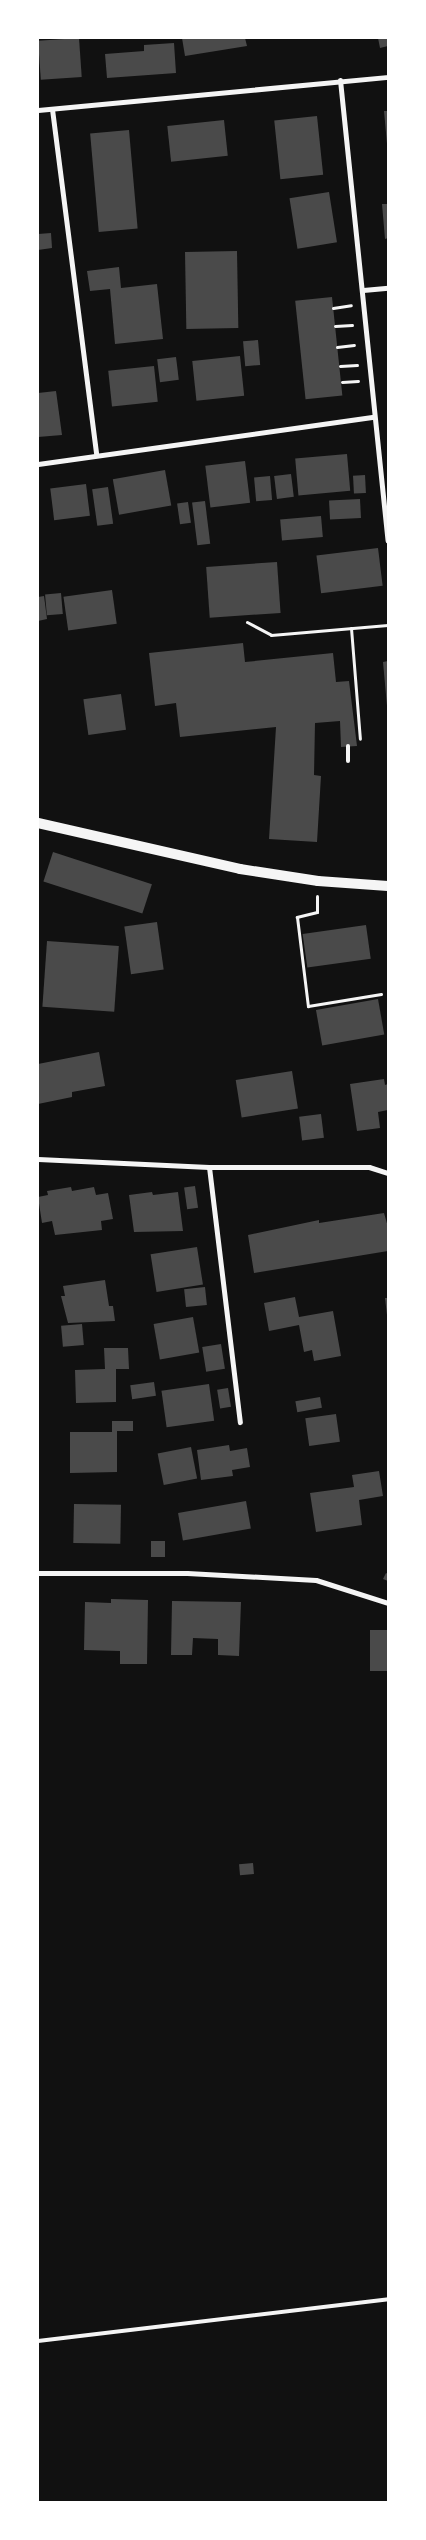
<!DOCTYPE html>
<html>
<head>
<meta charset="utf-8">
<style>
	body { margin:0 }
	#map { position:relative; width:426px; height:2540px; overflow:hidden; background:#111; font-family:Barlow,sans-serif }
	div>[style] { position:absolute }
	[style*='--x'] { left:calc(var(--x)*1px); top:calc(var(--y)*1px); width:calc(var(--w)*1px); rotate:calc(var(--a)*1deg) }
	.building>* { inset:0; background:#4a4a4a; transform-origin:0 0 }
	.path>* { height:3px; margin:-1.5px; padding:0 1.5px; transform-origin:1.5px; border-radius:1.5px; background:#f5f5f5 }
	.service>* { height:4px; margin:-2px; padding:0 2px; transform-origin:2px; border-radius:2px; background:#f5f5f5 }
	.minor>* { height:5px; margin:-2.5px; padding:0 2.5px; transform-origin:2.5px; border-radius:2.5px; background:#f5f5f5 }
	.secondary>* { height:10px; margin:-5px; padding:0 5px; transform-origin:5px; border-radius:5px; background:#f5f5f5 }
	span { translate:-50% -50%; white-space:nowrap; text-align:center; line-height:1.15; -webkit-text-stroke:4px #fff; paint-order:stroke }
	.frame { position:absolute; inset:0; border:39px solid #fff; pointer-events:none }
</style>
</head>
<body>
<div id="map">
	<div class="building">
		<div style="left:79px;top:38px;width:39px;height:41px;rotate:86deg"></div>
		<div style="clip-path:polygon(182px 38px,245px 38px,247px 46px,185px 56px)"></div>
		<div style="clip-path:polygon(378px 38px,388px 38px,388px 46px,380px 48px)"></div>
		<div style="clip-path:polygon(174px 43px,176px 73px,107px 78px,105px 54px,144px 51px,144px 45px)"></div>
		<div style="clip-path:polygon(384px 111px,388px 111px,388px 144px,387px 144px)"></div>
		<div style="left:317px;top:116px;width:59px;height:43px;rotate:84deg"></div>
		<div style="left:224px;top:120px;width:36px;height:57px;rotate:84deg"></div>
		<div style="left:129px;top:130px;width:99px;height:39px;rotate:85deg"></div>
		<div style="left:329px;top:192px;width:51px;height:40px;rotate:81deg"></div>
		<div style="clip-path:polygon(382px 204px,388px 204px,388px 238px,385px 239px)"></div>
		<div style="clip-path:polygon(51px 233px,52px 248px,38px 250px,38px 234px)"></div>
		<div style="left:237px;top:251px;width:77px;height:52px;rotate:89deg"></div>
		<div style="clip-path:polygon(119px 267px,121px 288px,157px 284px,163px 339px,115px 344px,110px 289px,90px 291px,87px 271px)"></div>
		<div style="left:332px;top:297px;width:99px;height:37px;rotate:84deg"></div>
		<div style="left:258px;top:340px;width:25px;height:15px;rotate:85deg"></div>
		<div style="left:240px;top:356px;width:40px;height:48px;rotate:84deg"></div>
		<div style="left:176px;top:357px;width:23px;height:19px;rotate:83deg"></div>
		<div style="left:154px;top:366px;width:36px;height:46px;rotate:84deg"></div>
		<div style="clip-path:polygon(56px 391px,62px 435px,38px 437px,38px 393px)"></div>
		<div style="left:347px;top:454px;width:37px;height:52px;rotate:85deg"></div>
		<div style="left:245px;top:461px;width:42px;height:40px;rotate:83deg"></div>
		<div style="left:165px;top:470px;width:36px;height:53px;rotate:80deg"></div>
		<div style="left:291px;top:474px;width:23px;height:17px;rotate:83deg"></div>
		<div style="left:365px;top:475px;width:18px;height:12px;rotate:87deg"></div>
		<div style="left:270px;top:476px;width:24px;height:16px;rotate:85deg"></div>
		<div style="left:86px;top:484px;width:32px;height:36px;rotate:83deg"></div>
		<div style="left:108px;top:487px;width:37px;height:16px;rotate:82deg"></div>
		<div style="left:360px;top:499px;width:19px;height:31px;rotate:87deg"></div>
		<div style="left:205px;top:501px;width:43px;height:13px;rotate:83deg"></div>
		<div style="left:188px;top:502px;width:21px;height:11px;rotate:82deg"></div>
		<div style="left:321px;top:516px;width:21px;height:41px;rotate:85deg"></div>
		<div style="left:378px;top:548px;width:38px;height:62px;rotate:83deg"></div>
		<div style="left:277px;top:562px;width:51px;height:71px;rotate:86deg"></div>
		<div style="left:112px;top:590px;width:34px;height:49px;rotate:82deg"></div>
		<div style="left:61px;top:593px;width:21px;height:16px;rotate:85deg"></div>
		<div style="clip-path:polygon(44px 596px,47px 619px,38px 621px,38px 597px)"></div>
		<div style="clip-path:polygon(243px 643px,245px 662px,333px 653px,336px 682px,349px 681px,357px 746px,341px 747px,340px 721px,315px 723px,314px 775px,321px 776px,317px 842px,269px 839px,276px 727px,180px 737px,176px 703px,155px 706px,149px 653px)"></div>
		<div style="clip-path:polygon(388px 661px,388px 706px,387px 706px,383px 662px)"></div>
		<div style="left:121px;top:694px;width:36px;height:38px;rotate:82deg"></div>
		<div style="left:53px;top:852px;width:104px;height:31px;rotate:18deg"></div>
		<div style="left:157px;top:922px;width:48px;height:33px;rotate:82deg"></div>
		<div style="left:366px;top:925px;width:34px;height:64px;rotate:82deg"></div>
		<div style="left:47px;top:941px;width:72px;height:66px;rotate:4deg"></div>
		<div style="left:378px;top:999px;width:36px;height:63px;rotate:80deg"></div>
		<div style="clip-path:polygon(99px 1052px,105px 1086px,72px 1092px,72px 1097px,38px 1104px,38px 1064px)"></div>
		<div style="left:292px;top:1071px;width:38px;height:57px;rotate:81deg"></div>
		<div style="clip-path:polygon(384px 1079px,385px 1085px,388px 1084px,388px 1110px,378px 1112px,380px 1128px,357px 1131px,350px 1084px)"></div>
		<div style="left:321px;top:1114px;width:24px;height:22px;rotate:83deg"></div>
		<div style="left:195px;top:1186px;width:22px;height:11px;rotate:82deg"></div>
		<div style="clip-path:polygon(71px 1187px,72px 1191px,94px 1187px,96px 1195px,108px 1193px,113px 1219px,101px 1221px,102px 1230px,55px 1235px,52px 1221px,42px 1223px,38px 1197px,48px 1195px,47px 1191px)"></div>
		<div style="clip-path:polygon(152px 1192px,153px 1195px,178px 1192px,183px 1231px,134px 1232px,129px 1195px)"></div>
		<div style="clip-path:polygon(384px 1213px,388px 1227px,388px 1251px,254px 1273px,248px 1235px,319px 1220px,319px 1223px)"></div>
		<div style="left:197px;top:1247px;width:38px;height:47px;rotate:81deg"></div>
		<div style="clip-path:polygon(105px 1280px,109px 1306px,113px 1306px,115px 1321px,68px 1323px,61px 1296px,65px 1296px,63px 1286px)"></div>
		<div style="left:205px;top:1287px;width:18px;height:21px;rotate:84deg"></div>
		<div style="clip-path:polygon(295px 1297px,299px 1317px,333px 1311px,341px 1356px,314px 1361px,312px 1350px,304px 1352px,299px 1325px,269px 1331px,264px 1303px)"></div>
		<div style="clip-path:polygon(385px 1298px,388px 1298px,388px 1315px,387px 1315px)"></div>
		<div style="left:193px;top:1317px;width:36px;height:40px;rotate:80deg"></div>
		<div style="left:82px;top:1324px;width:21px;height:21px;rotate:85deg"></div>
		<div style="left:221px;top:1344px;width:25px;height:19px;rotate:81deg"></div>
		<div style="clip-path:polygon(104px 1348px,128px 1348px,129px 1369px,116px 1369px,116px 1402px,76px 1403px,75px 1370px,105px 1369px)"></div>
		<div style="left:154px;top:1382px;width:14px;height:24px;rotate:82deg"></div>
		<div style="left:209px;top:1384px;width:37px;height:48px;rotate:82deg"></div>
		<div style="left:228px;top:1388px;width:19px;height:11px;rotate:81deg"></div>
		<div style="left:320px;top:1397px;width:11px;height:25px;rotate:80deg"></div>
		<div style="left:336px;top:1414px;width:28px;height:31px;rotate:82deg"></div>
		<div style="clip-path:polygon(112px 1421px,133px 1421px,133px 1431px,117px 1431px,117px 1472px,70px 1473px,70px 1432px,112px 1432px)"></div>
		<div style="clip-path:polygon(229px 1445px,230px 1451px,247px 1448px,250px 1467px,232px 1470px,233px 1476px,201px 1480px,197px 1450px)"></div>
		<div style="left:191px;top:1447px;width:32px;height:34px;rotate:79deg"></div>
		<div style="clip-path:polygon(379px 1471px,383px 1496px,359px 1500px,362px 1525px,316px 1532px,310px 1493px,354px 1487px,352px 1475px)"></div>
		<div style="left:246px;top:1501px;width:28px;height:69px;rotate:80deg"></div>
		<div style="left:74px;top:1504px;width:47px;height:39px;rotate:1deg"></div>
		<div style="left:151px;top:1541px;width:14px;height:16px"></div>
		<div style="clip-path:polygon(386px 1573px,388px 1574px,388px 1581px,383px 1579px)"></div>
		<div style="clip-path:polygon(111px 1599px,148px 1600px,147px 1664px,120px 1664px,120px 1651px,84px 1650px,85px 1602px,111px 1603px)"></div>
		<div style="clip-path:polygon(172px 1601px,241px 1602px,239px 1656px,218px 1655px,218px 1639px,193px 1638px,192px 1655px,171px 1655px)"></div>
		<div style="left:388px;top:1630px;width:41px;height:18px;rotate:90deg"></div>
		<div style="left:253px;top:1863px;width:11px;height:14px;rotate:85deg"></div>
	</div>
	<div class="path">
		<div style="--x:333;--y:308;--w:18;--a:-9"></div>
		<div style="--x:335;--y:326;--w:17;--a:-3"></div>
		<div style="--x:337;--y:347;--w:17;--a:-7"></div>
		<div style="--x:340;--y:366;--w:17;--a:-3"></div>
		<div style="--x:342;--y:382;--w:16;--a:-4"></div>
		<div style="--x:247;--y:622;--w:27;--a:28"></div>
		<div style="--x:271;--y:635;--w:117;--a:-4.9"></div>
		<div style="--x:351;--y:628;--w:111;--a:85.4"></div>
		<div style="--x:317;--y:896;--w:16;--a:90"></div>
		<div style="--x:317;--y:912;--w:21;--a:166"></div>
		<div style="--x:297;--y:917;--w:90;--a:83"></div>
		<div style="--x:308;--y:1006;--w:74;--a:-9.3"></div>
	</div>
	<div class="service">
		<div style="--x:348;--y:761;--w:15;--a:-90"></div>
		<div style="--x:38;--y:2341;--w:353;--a:-6.8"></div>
	</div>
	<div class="minor">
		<div style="--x:340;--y:80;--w:463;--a:84.1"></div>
		<div style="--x:52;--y:109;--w:347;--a:82.7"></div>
		<div style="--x:38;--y:110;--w:352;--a:-5.4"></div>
		<div style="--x:363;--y:290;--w:25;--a:-5"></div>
		<div style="--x:38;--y:464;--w:339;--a:-8"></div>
		<div style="--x:38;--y:1159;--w:171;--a:2.7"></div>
		<div style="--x:209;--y:1167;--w:160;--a:0"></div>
		<div style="--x:369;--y:1167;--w:20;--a:18"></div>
		<div style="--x:209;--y:1167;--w:257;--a:83.1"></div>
		<div style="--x:38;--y:1573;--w:149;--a:0"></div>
		<div style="--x:187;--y:1573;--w:129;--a:3.1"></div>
		<div style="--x:316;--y:1580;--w:76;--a:17.7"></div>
	</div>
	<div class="secondary">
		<div style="--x:38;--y:823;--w:207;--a:12.8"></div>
		<div style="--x:240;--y:869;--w:79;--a:8.7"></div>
		<div style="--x:318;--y:881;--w:70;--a:4.1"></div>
	</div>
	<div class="frame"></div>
</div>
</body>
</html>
